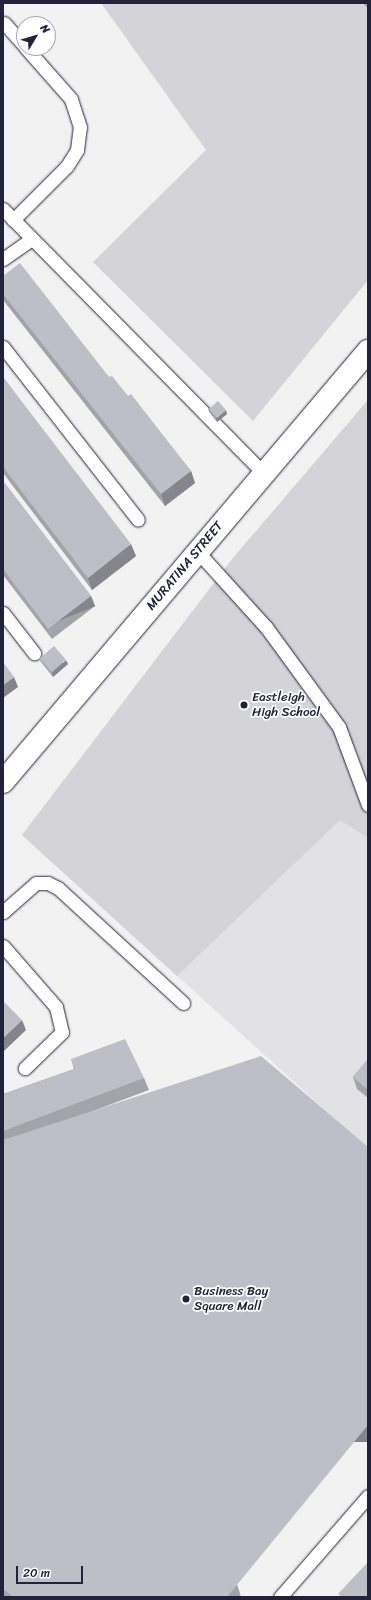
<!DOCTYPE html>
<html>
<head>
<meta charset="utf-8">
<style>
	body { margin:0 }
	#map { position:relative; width:371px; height:1600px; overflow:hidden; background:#f2f2f3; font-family:Sriracha,sans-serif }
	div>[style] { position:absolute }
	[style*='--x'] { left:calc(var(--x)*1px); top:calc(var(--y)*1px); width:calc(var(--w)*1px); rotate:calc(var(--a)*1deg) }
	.built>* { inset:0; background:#e2e2e6 }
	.green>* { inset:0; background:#d3d3d8 }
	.roads { filter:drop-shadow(0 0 1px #22223b) drop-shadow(0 0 1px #22223b) }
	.service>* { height:13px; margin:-6.5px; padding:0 6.5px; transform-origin:6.5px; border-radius:6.5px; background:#fff }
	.secondary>* { height:22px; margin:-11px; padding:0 11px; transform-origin:11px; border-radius:11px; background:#fff }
	.wall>* { inset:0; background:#a3a3aa }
	.shaded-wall>* { inset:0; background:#85858b; transform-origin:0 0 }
	.building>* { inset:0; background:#bebec6; transform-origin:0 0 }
	.dots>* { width:11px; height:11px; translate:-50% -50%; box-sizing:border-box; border:2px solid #fff; border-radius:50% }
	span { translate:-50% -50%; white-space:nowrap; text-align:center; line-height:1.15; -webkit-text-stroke:3.5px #fff; paint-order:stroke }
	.street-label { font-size:13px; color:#22223b }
	.poi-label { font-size:13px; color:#22223b }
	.left { translate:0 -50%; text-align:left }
	.frame { position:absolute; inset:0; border:4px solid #22223b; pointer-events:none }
	.north { position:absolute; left:16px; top:16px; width:40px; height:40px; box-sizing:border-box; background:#fff; border:1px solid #a7a7b1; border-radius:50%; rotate:52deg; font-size:11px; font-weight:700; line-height:16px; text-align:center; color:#22223b }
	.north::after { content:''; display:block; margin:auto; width:14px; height:18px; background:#22223b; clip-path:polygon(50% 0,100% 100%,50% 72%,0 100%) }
	.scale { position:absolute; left:16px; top:1566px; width:67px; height:18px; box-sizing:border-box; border:2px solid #22223b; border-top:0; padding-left:5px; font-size:12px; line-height:14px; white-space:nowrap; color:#22223b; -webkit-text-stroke:3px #fff; paint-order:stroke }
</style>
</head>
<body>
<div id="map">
	<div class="built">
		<div style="clip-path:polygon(368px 400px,368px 1149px,22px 835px,233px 558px)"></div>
	</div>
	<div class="green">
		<div style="clip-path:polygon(101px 3px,368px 3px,368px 280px,253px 421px,93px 262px,206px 150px)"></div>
		<div style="clip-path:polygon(368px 400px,368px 838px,340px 820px,177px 976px,22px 835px,233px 558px)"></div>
	</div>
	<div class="roads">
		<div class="service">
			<div style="--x:4;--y:23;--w:30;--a:48"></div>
			<div style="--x:3;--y:209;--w:371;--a:45.4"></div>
			<div style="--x:13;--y:220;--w:76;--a:-45"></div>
			<div style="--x:67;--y:166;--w:19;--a:-58"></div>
			<div style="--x:77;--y:150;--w:23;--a:-83"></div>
			<div style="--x:80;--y:127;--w:29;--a:-108"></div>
			<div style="--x:71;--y:99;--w:68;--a:-131.4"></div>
			<div style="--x:3;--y:259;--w:35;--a:-35"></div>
			<div style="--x:3;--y:347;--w:219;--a:52"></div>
			<div style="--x:197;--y:551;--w:103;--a:47.8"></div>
			<div style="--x:266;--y:627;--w:124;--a:53.9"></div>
			<div style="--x:339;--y:727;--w:83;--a:69.6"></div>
			<div style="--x:3;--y:613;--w:51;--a:52.2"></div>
			<div style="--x:3;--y:912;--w:44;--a:-41.3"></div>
			<div style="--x:36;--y:883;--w:12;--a:0"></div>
			<div style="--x:48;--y:883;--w:11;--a:27"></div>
			<div style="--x:58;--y:888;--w:170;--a:42.6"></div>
			<div style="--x:3;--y:946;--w:81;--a:49"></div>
			<div style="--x:56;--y:1007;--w:26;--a:77"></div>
			<div style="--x:62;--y:1032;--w:52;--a:135.8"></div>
			<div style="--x:280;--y:1597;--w:134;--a:-48.9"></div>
		</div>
		<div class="secondary">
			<div style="--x:3;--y:782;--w:565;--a:-49.74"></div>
		</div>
	</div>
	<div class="wall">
		<div style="clip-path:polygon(363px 3px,368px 3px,368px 9px)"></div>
		<div style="clip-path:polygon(3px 276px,109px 377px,128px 396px,191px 471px,195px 483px,165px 506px,3px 300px)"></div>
		<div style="clip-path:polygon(3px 377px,136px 556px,92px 590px,3px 473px)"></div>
		<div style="clip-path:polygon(208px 408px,227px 414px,217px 422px,209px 412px)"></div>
		<div style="clip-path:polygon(3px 481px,91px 596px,95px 606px,52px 639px,3px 575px)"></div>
		<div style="clip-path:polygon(39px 658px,68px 664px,53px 677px,41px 662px)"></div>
		<div style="clip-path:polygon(71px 1059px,144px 1078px,149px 1090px,93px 1111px,241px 1597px,3px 1597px,3px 1094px,74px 1069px)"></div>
		<div style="clip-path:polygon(368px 1059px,368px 1098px,357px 1089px,353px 1077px)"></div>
	</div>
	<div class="shaded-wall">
		<div style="clip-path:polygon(226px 410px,227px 414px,217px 422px,216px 418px)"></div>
		<div style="clip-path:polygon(191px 471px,195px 483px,165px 506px,161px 494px)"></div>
		<div style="clip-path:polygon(131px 544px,136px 556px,92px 590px,88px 578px)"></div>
		<div style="left:91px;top:596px;width:11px;height:54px;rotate:68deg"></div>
		<div style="clip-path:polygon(66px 660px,68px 664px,53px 677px,52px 673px)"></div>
		<div style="clip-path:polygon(14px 677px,18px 687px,3px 698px,3px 685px)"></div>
		<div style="clip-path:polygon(22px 1020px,26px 1030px,3px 1052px,3px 1038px)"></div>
		<div style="left:368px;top:1425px;width:17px;height:222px;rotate:90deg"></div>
	</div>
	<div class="building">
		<div style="clip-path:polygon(20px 263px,109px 377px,112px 376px,128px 396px,131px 394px,191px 471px,161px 494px,3px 294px,3px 276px)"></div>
		<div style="clip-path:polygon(3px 377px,131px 544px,88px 578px,3px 467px)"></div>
		<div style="left:218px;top:401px;width:12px;height:12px;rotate:48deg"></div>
		<div style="clip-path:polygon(3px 481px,91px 596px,48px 629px,3px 569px)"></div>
		<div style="left:54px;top:646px;width:18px;height:19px;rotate:49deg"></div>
		<div style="clip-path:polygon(3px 662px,14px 677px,3px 685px)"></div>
		<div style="clip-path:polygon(3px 1001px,22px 1020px,3px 1038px)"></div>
		<div style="clip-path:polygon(125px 1039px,144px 1078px,3px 1131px,3px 1094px,75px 1069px,71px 1059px)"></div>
		<div style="clip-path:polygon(261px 1056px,368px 1147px,368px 1425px,227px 1597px,13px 1597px,3px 1589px,3px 1140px)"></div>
		<div style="clip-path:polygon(368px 1059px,368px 1090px,353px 1077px)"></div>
		<div style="clip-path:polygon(368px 1562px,368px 1597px,342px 1597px,338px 1594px)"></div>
	</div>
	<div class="dots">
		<div style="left:244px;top:705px;background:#22223b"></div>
		<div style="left:186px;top:1299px;background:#22223b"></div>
	</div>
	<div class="street-label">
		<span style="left:185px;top:566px;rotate:-50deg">MURATINA STREET</span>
	</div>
	<div class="poi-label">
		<span class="left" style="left:252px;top:705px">Eastleigh<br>High School</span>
		<span class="left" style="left:194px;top:1299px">Business Bay<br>Square Mall</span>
	</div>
	<div class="frame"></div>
	<div class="north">N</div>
	<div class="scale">20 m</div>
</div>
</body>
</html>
